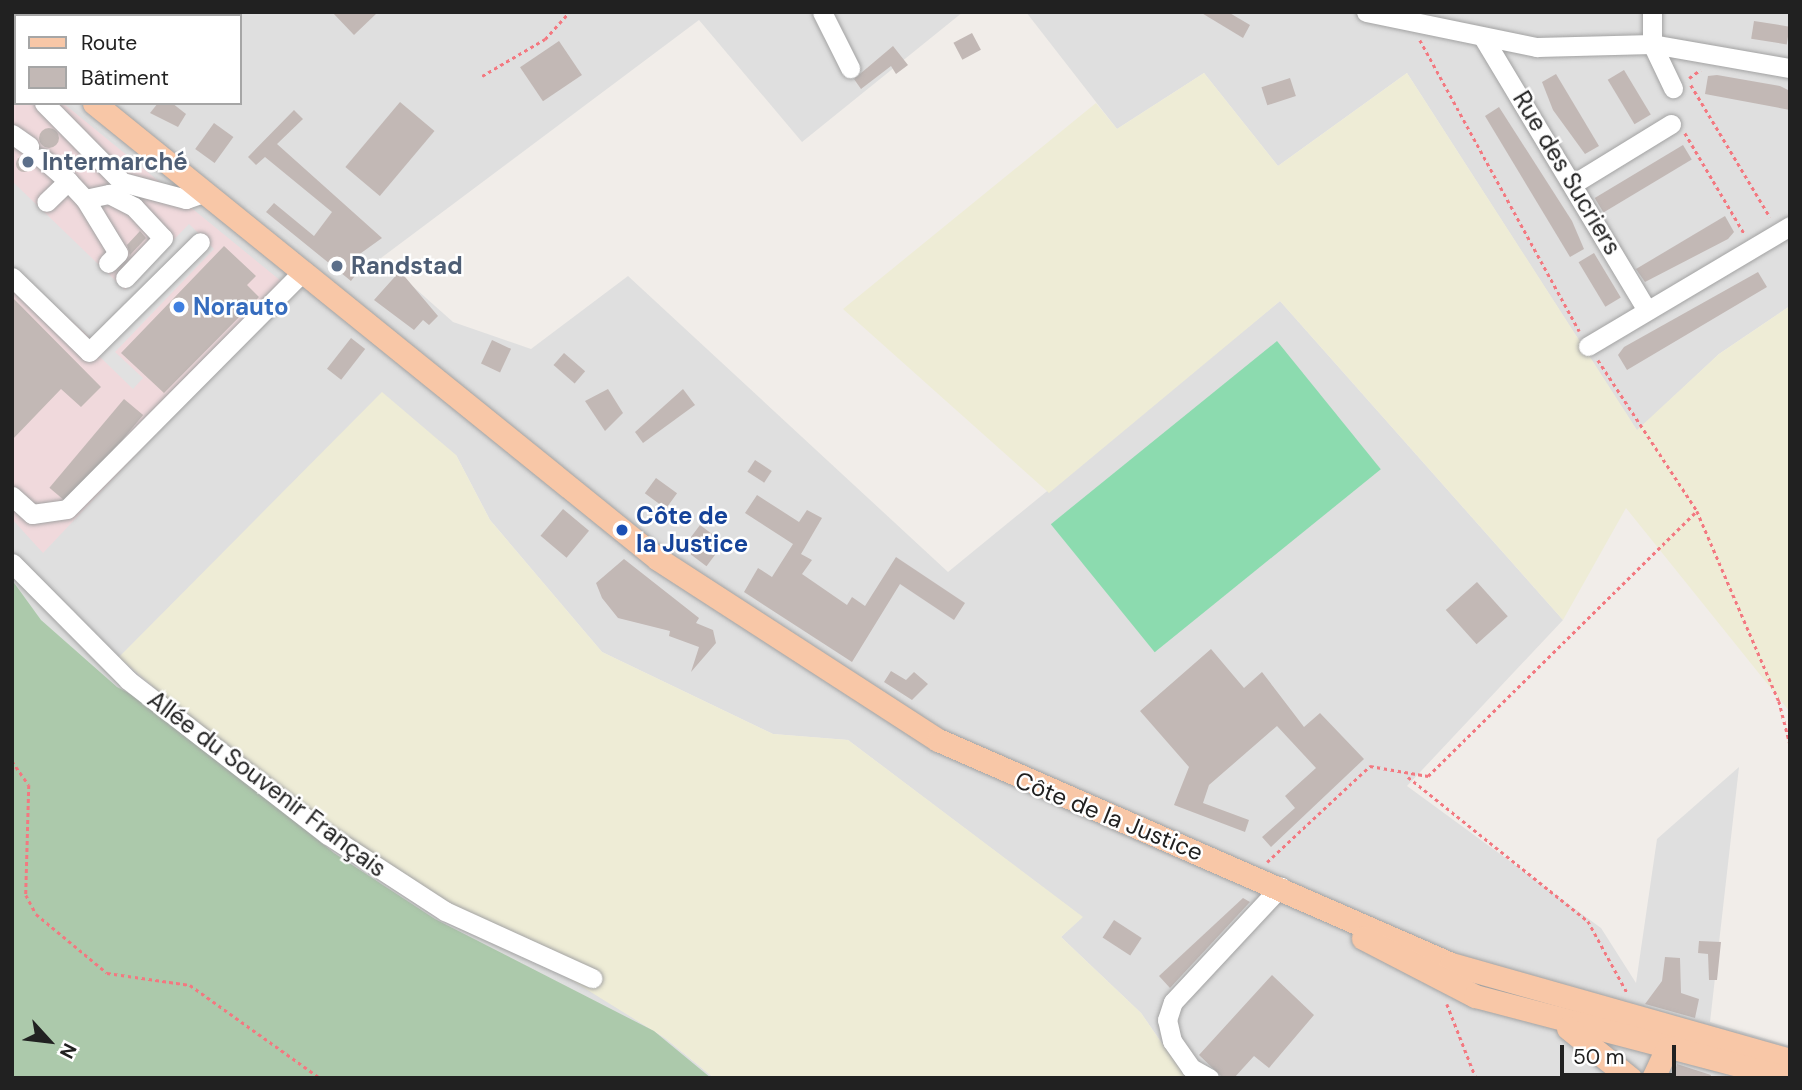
<!DOCTYPE html>
<html>
<head>
<meta charset="utf-8">
<style>
	body { margin:0 }
	#map { position:relative; width:1802px; height:1090px; overflow:hidden; background:#f1ede9; font-family:"DM Sans",sans-serif }
	div>[style] { position:absolute }
	[style*='--x'] { left:calc(var(--x)*1px); top:calc(var(--y)*1px); width:calc(var(--w)*1px); rotate:calc(var(--a)*1deg) }
	.residential>* { inset:0; background:#dfdfdf }
	.commercial>* { inset:0; background:#f0d9dc }
	.farmland>* { inset:0; background:#eeecd6 }
	.cemetery>* { inset:0; background:#acc9ab }
	.pitch>* { inset:0; background:#8cdbaf; transform-origin:0 0 }
	.parking>* { inset:0; background:#e1e1e1; transform-origin:0 0 }
	.building>* { inset:0; background:#c2b8b5; transform-origin:0 0 }
	.round { border-radius:50% }
	.path>* { height:2.5px; margin-top:-1.25px; transform-origin:0; background:repeating-linear-gradient(90deg,#f37880 0 3.5px,transparent 0 7px) }
	.roads { filter:drop-shadow(0 0 2px #a2a2a2) drop-shadow(0 0 2px #a2a2a2) }
	.minor>* { height:19px; margin:-9.5px; padding:0 9.5px; transform-origin:9.5px; border-radius:9.5px; background:#fff }
	.major>* { height:23px; margin:-11.5px; padding:0 11.5px; transform-origin:11.5px; border-radius:11.5px; background:#f8c7a7 }
	.dots>* { width:19px; height:19px; translate:-50% -50%; box-sizing:border-box; border:4px solid #fff; border-radius:50% }
	span { translate:-50% -50%; white-space:nowrap; text-align:center; line-height:1.15; -webkit-text-stroke:5px #fff; paint-order:stroke }
	.service-label { font-size:24px; color:#4e5e75; font-weight:700 }
	.left { translate:0 -50%; text-align:left }
	.street-label { font-size:24px; color:#212121 }
	.shop-label { font-size:24px; color:#366cbe; font-weight:700 }
	.transit-label { font-size:24px; color:#164399; font-weight:700 }
	.frame { position:absolute; inset:0; border:14px solid #212121; pointer-events:none }
	.legend { position:absolute; left:14px; top:14px; width:228px; height:91px; box-sizing:border-box; background:#fff; border:2px solid #a6a6a6; margin:0; padding:9px 12px; list-style:none; font-size:21px; color:#212121 }
	.legend li { display:flex; align-items:center; gap:14px; height:35px }
	.legend b { width:35px; border:2px solid #a6a6a6 }
	.north { position:absolute; left:14px; top:1006px; width:70px; height:70px; -webkit-text-stroke:5px #fff; paint-order:stroke; rotate:117deg; font-size:19px; font-weight:700; line-height:28px; text-align:center; color:#212121 }
	.north::after { content:''; display:block; margin:auto; width:24px; height:32px; background:#212121; clip-path:polygon(50% 0,100% 100%,50% 72%,0 100%) }
	.scale { position:absolute; left:1560px; top:1045px; width:116px; height:32px; box-sizing:border-box; border:4px solid #212121; border-top:0; padding-left:9px; font-size:21px; line-height:24px; white-space:nowrap; color:#212121; -webkit-text-stroke:5px #fff; paint-order:stroke }
</style>
</head>
<body>
<div id="map">
	<div class="residential">
		<div style="clip-path:polygon(evenodd,12px 12px,963px 12px,802px 142px,699px 20px,381px 258px,453px 322px,531px 349px,628px 276px,948px 572px,1280px 301px,1563px 620px,1407px 786px,1601px 928px,1636px 983px,1657px 839px,1739px 767px,1710px 1022px,1790px 1046px,1790px 1078px,1186px 1078px,1141px 1013px,1061px 937px,1082px 917px,848px 740px,773px 734px,602px 652px,490px 520px,456px 455px,119px 657px,283px 811px,564px 974px,665px 1038px,714px 1078px,12px 1078px,12px 12px,16px 16px,240px 16px,240px 103px,16px 103px,16px 16px)"></div>
		<div style="clip-path:polygon(1026px 12px,1790px 12px,1790px 306px,1719px 354px,1637px 431px,1407px 73px,1278px 166px,1204px 73px,1117px 129px)"></div>
	</div>
	<div class="commercial">
		<div style="clip-path:polygon(12px 63px,16px 103px,63px 103px,292px 290px,43px 553px,12px 519px)"></div>
	</div>
	<div class="farmland">
		<div style="clip-path:polygon(1204px 73px,1278px 166px,1407px 73px,1637px 430px,1719px 354px,1790px 306px,1790px 712px,1626px 508px,1563px 620px,1280px 301px,1049px 493px,843px 309px,1096px 103px,1117px 129px)"></div>
		<div style="clip-path:polygon(382px 392px,456px 455px,490px 520px,602px 652px,773px 734px,848px 740px,1083px 917px,1061px 937px,1141px 1013px,1186px 1078px,714px 1078px,665px 1038px,289px 805px,119px 657px)"></div>
	</div>
	<div class="cemetery">
		<div style="clip-path:polygon(12px 580px,41px 620px,117px 687px,146px 702px,334px 853px,435px 919px,654px 1031px,711px 1078px,12px 1078px)"></div>
	</div>
	<div class="pitch">
		<div style="left:1277px;top:341px;width:165px;height:291px;rotate:51deg"></div>
	</div>
	<div class="parking">
		<div style="clip-path:polygon(69px 103px,78px 103px,124px 141px,115px 143px)"></div>
		<div style="left:170px;top:143px;width:72px;height:7px;rotate:39deg"></div>
		<div style="clip-path:polygon(129px 144px,161px 171px,157px 176px,129px 154px)"></div>
		<div style="clip-path:polygon(12px 181px,125px 290px,189px 224px,214px 249px,115px 352px,143px 378px,133px 389px,97px 354px,93px 340px,12px 267px)"></div>
		<div style="left:248px;top:205px;width:65px;height:7px;rotate:39deg"></div>
	</div>
	<div class="building">
		<div style="clip-path:polygon(332px 12px,378px 12px,354px 35px)"></div>
		<div style="clip-path:polygon(1200px 12px,1228px 12px,1250px 25px,1243px 38px)"></div>
		<div style="left:1754px;top:21px;width:36px;height:18px;rotate:9deg"></div>
		<div style="left:972px;top:33px;width:19px;height:21px;rotate:62deg"></div>
		<div style="left:559px;top:41px;width:41px;height:47px;rotate:56deg"></div>
		<div style="clip-path:polygon(893px 46px,908px 65px,896px 74px,891px 66px,861px 89px,854px 79px)"></div>
		<div style="left:1624px;top:70px;width:52px;height:19px;rotate:59deg"></div>
		<div style="clip-path:polygon(1556px 74px,1599px 146px,1585px 154px,1553px 110px,1542px 82px)"></div>
		<div style="clip-path:polygon(1717px 75px,1780px 86px,1790px 91px,1790px 110px,1705px 94px,1708px 76px)"></div>
		<div style="left:1290px;top:78px;width:19px;height:30px;rotate:72deg"></div>
		<div style="left:400px;top:102px;width:45px;height:85px;rotate:40deg"></div>
		<div style="clip-path:polygon(158px 103px,172px 103px,186px 114px,178px 127px,150px 113px)"></div>
		<div style="clip-path:polygon(1499px 107px,1572px 221px,1584px 249px,1570px 257px,1485px 116px)"></div>
		<div style="clip-path:polygon(294px 110px,303px 119px,277px 144px,382px 238px,350px 261px,360px 269px,351px 281px,266px 212px,274px 203px,314px 236px,332px 212px,265px 157px,256px 165px,248px 157px)"></div>
		<div style="left:214px;top:123px;width:24px;height:32px;rotate:36deg"></div>
		<div class="round" style="left:39px;top:128px;width:20px;height:20px"></div>
		<div style="left:1683px;top:145px;width:17px;height:103px;rotate:59deg"></div>
		<div class="round" style="left:16px;top:156px;width:16px;height:16px"></div>
		<div style="clip-path:polygon(1725px 216px,1734px 232px,1728px 239px,1645px 282px,1636px 269px)"></div>
		<div style="clip-path:polygon(140px 231px,146px 238px,130px 255px,127px 245px)"></div>
		<div style="clip-path:polygon(224px 246px,256px 276px,247px 285px,259px 297px,164px 393px,121px 353px)"></div>
		<div style="left:1594px;top:253px;width:52px;height:18px;rotate:59deg"></div>
		<div style="clip-path:polygon(400px 271px,438px 316px,429px 325px,423px 320px,414px 330px,374px 300px)"></div>
		<div style="clip-path:polygon(1758px 272px,1767px 287px,1627px 370px,1618px 355px,1624px 347px)"></div>
		<div style="clip-path:polygon(12px 297px,101px 387px,81px 407px,61px 389px,12px 440px)"></div>
		<div style="left:351px;top:338px;width:18px;height:39px;rotate:38deg"></div>
		<div style="left:492px;top:340px;width:21px;height:26px;rotate:25deg"></div>
		<div style="left:564px;top:353px;width:28px;height:16px;rotate:41deg"></div>
		<div style="clip-path:polygon(608px 389px,623px 413px,605px 431px,585px 401px)"></div>
		<div style="clip-path:polygon(683px 389px,695px 405px,643px 443px,635px 432px)"></div>
		<div style="left:124px;top:399px;width:25px;height:116px;rotate:40deg"></div>
		<div style="left:755px;top:460px;width:20px;height:14px;rotate:33deg"></div>
		<div style="left:656px;top:478px;width:26px;height:19px;rotate:36deg"></div>
		<div style="clip-path:polygon(757px 495px,799px 522px,807px 510px,822px 518px,801px 554px,812px 560px,802px 574px,847px 605px,852px 597px,865px 606px,896px 557px,965px 603px,954px 620px,900px 584px,852px 662px,744px 592px,758px 568px,772px 577px,793px 544px,745px 513px)"></div>
		<div style="left:563px;top:509px;width:34px;height:35px;rotate:40deg"></div>
		<div style="left:700px;top:525px;width:30px;height:29px;rotate:37deg"></div>
		<div style="clip-path:polygon(624px 559px,699px 618px,696px 623px,713px 630px,716px 643px,691px 672px,699px 647px,669px 636px,670px 631px,618px 618px,602px 598px,596px 583px)"></div>
		<div style="left:1477px;top:582px;width:46px;height:42px;rotate:48deg"></div>
		<div style="clip-path:polygon(1211px 649px,1244px 688px,1262px 672px,1304px 727px,1320px 713px,1364px 759px,1271px 847px,1262px 837px,1295px 808px,1285px 796px,1316px 768px,1277px 726px,1209px 785px,1203px 803px,1249px 820px,1245px 832px,1174px 805px,1189px 767px,1140px 711px)"></div>
		<div style="clip-path:polygon(891px 671px,906px 680px,914px 672px,928px 684px,912px 700px,884px 682px)"></div>
		<div style="clip-path:polygon(1243px 898px,1250px 902px,1170px 988px,1159px 976px)"></div>
		<div style="left:1114px;top:920px;width:33px;height:21px;rotate:33deg"></div>
		<div style="clip-path:polygon(1699px 941px,1721px 942px,1717px 980px,1709px 980px,1708px 954px,1698px 953px)"></div>
		<div style="clip-path:polygon(1665px 957px,1680px 958px,1681px 993px,1699px 999px,1695px 1018px,1645px 1004px,1662px 981px)"></div>
		<div style="clip-path:polygon(1272px 975px,1314px 1015px,1269px 1068px,1254px 1056px,1234px 1078px,1223px 1078px,1199px 1055px)"></div>
		<div style="clip-path:polygon(1677px 1064px,1711px 1075px,1710px 1078px,1673px 1078px)"></div>
	</div>
	<div class="path">
		<div style="--x:1420;--y:40;--w:332;--a:61.3"></div>
		<div style="--x:482;--y:76;--w:73;--a:-30.4"></div>
		<div style="--x:545;--y:39;--w:36;--a:-48"></div>
		<div style="--x:1689;--y:78;--w:14;--a:-36"></div>
		<div style="--x:1691;--y:85;--w:154;--a:59.1"></div>
		<div style="--x:1685;--y:133;--w:116;--a:59.5"></div>
		<div style="--x:1598;--y:360;--w:181;--a:56.7"></div>
		<div style="--x:1697;--y:511;--w:207;--a:66.7"></div>
		<div style="--x:1779;--y:701;--w:44;--a:75.7"></div>
		<div style="--x:12;--y:761;--w:29;--a:55"></div>
		<div style="--x:29;--y:785;--w:110;--a:91.6"></div>
		<div style="--x:26;--y:895;--w:21;--a:62"></div>
		<div style="--x:36;--y:914;--w:92;--a:39.7"></div>
		<div style="--x:107;--y:973;--w:84;--a:8.2"></div>
		<div style="--x:190;--y:985;--w:160;--a:35.6"></div>
		<div style="--x:1408;--y:777;--w:231;--a:38.7"></div>
		<div style="--x:1588;--y:921;--w:83;--a:61.3"></div>
		<div style="--x:1267;--y:862;--w:141;--a:-43"></div>
		<div style="--x:1370;--y:766;--w:59;--a:9.8"></div>
		<div style="--x:1428;--y:776;--w:376;--a:-44.6"></div>
		<div style="--x:1447;--y:1004;--w:79;--a:68.6"></div>
	</div>
	<div class="roads">
		<div class="minor">
			<div style="--x:822;--y:12;--w:63;--a:63.4"></div>
			<div style="--x:1366;--y:12;--w:175;--a:11.6"></div>
			<div style="--x:1537;--y:47;--w:115;--a:-1.5"></div>
			<div style="--x:1652;--y:44;--w:140;--a:9.9"></div>
			<div style="--x:1652;--y:12;--w:32;--a:90"></div>
			<div style="--x:1652;--y:44;--w:49;--a:64.5"></div>
			<div style="--x:1484;--y:39;--w:316;--a:59"></div>
			<div style="--x:44;--y:103;--w:111;--a:45.4"></div>
			<div style="--x:122;--y:182;--w:66;--a:14.9"></div>
			<div style="--x:186;--y:199;--w:18;--a:-19"></div>
			<div style="--x:12;--y:134;--w:21;--a:35"></div>
			<div style="--x:42;--y:158;--w:35;--a:41"></div>
			<div style="--x:68;--y:181;--w:30;--a:136"></div>
			<div style="--x:68;--y:181;--w:25;--a:47"></div>
			<div style="--x:85;--y:199;--w:25;--a:-12"></div>
			<div style="--x:109;--y:194;--w:28;--a:27"></div>
			<div style="--x:134;--y:207;--w:42;--a:46.9"></div>
			<div style="--x:163;--y:238;--w:55;--a:133.5"></div>
			<div style="--x:1573;--y:184;--w:115;--a:-31.5"></div>
			<div style="--x:85;--y:199;--w:63;--a:58.6"></div>
			<div style="--x:118;--y:253;--w:14;--a:135"></div>
			<div style="--x:12;--y:277;--w:107;--a:44.2"></div>
			<div style="--x:89;--y:352;--w:156;--a:-44.7"></div>
			<div style="--x:1588;--y:346;--w:235;--a:-30.7"></div>
			<div style="--x:12;--y:496;--w:27;--a:42"></div>
			<div style="--x:32;--y:514;--w:35;--a:-8"></div>
			<div style="--x:67;--y:509;--w:334;--a:-45.2"></div>
			<div style="--x:12;--y:563;--w:165;--a:45.2"></div>
			<div style="--x:128;--y:680;--w:253;--a:37.8"></div>
			<div style="--x:328;--y:835;--w:140;--a:33"></div>
			<div style="--x:445;--y:911;--w:162;--a:24.5"></div>
			<div style="--x:1209;--y:1078;--w:21;--a:-151"></div>
			<div style="--x:1191;--y:1068;--w:33;--a:-125"></div>
			<div style="--x:1172;--y:1041;--w:22;--a:-103"></div>
			<div style="--x:1167;--y:1020;--w:19;--a:-72"></div>
			<div style="--x:1173;--y:1002;--w:158;--a:-47"></div>
		</div>
		<div class="major">
			<div style="--x:12;--y:21;--w:7;--a:63"></div>
			<div style="--x:94;--y:103;--w:725;--a:38.96"></div>
			<div style="--x:658;--y:559;--w:333;--a:32.9"></div>
			<div style="--x:938;--y:740;--w:560;--a:23.59"></div>
			<div style="--x:1451;--y:964;--w:352;--a:15.8"></div>
			<div style="--x:1363;--y:938;--w:126;--a:27.4"></div>
			<div style="--x:1475;--y:996;--w:324;--a:14.7"></div>
			<div style="--x:1568;--y:1028;--w:80;--a:38.9"></div>
			<div style="--x:1653;--y:1078;--w:33;--a:-65"></div>
		</div>
	</div>
	<div class="dots">
		<div style="left:28px;top:162px;background:#5c6f8a"></div>
		<div style="left:337px;top:266px;background:#5c6f8a"></div>
		<div style="left:179px;top:307px;background:#3f7fe0"></div>
		<div style="left:622px;top:530px;background:#1a4fb4"></div>
	</div>
	<div class="service-label">
		<span class="left" style="left:42px;top:162px">Intermarché</span>
		<span class="left" style="left:351px;top:266px">Randstad</span>
	</div>
	<div class="street-label">
		<span style="left:1567px;top:173px;rotate:59deg">Rue des Sucriers</span>
		<span style="left:267px;top:784px;rotate:37deg">Allée du Souvenir Français</span>
		<span style="left:1109px;top:816px;rotate:22deg">Côte de la Justice</span>
	</div>
	<div class="shop-label">
		<span class="left" style="left:193px;top:307px">Norauto</span>
	</div>
	<div class="transit-label">
		<span class="left" style="left:636px;top:530px">Côte de<br>la Justice</span>
	</div>
	<div class="frame"></div>
	<ul class="legend">
	<li><b style="height:9px;background:#f8c7a7"></b>Route</li>
	<li><b style="height:19px;background:#c2b8b5"></b>Bâtiment</li>
	</ul>
	<div class="north">N</div>
	<div class="scale">50 m</div>
</div>
</body>
</html>
